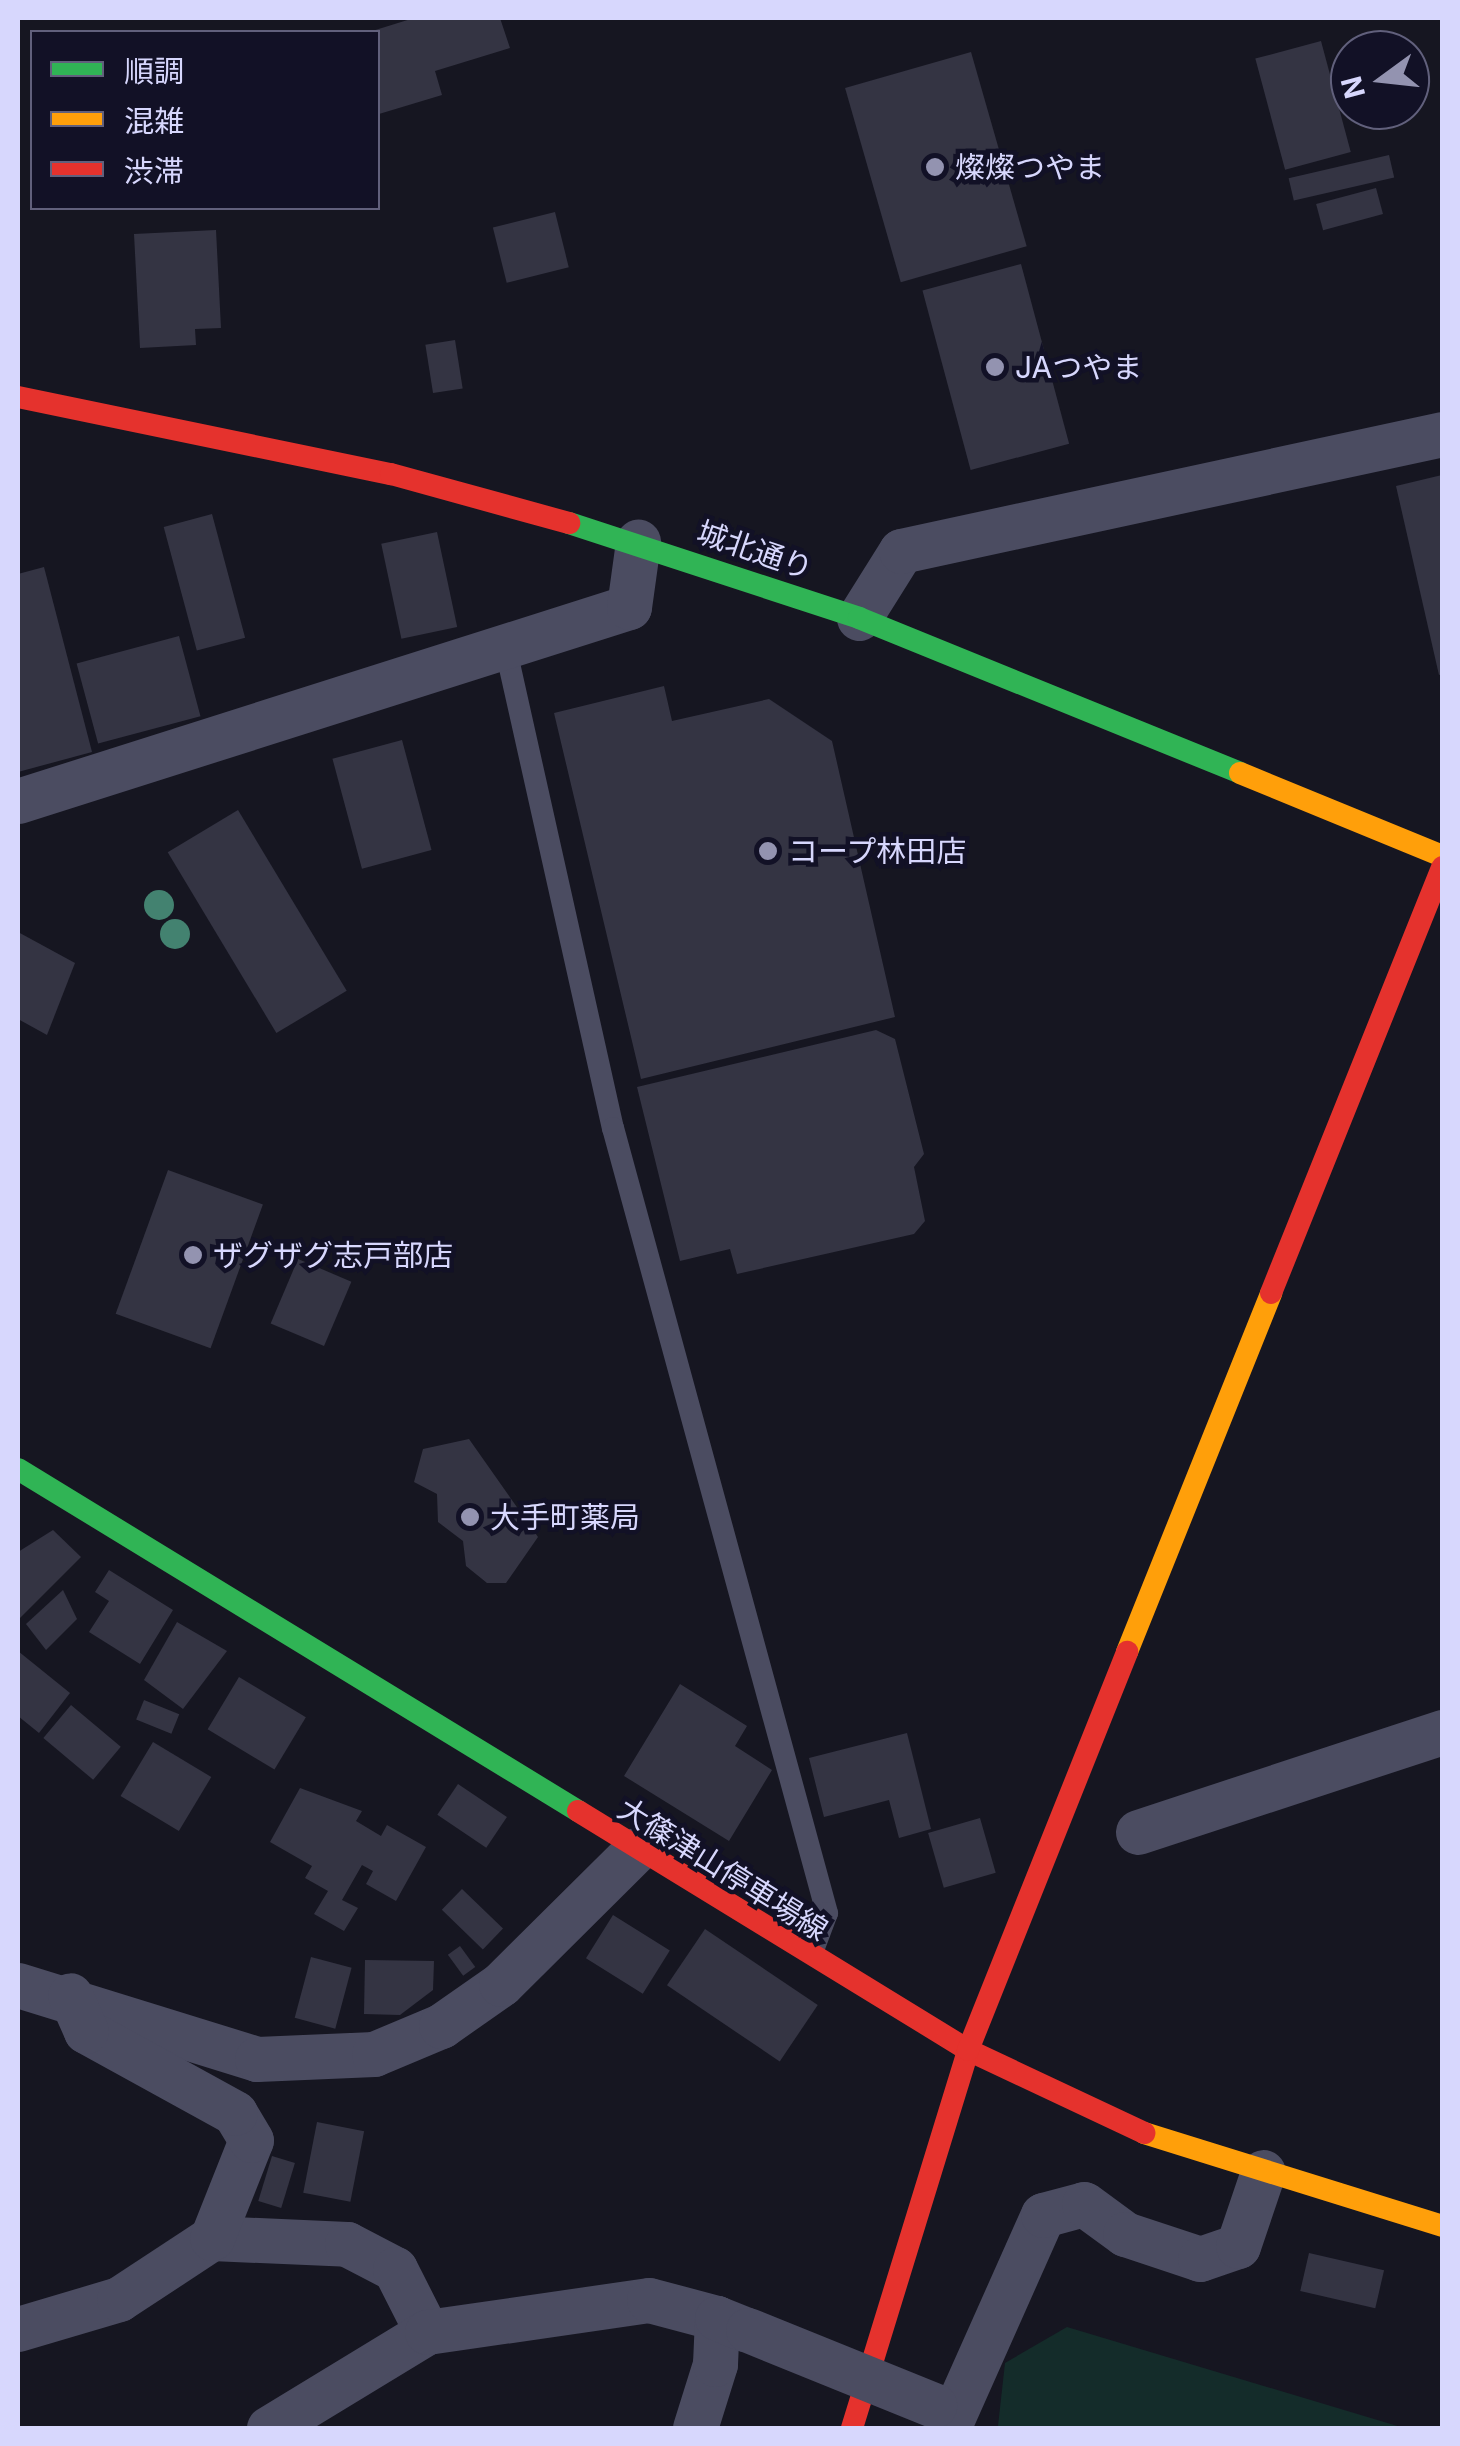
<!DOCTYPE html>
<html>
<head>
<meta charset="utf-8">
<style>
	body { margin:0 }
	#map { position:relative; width:1460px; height:2446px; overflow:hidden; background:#161621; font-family:Inter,"Noto Sans JP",sans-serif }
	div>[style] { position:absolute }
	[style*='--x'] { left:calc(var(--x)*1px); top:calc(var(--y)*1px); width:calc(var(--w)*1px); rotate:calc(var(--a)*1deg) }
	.green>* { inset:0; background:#142c2a }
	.building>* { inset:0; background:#343443; transform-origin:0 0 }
	.lane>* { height:22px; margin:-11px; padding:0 11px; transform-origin:11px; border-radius:11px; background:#4b4c61 }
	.street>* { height:45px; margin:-22.5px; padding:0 22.5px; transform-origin:22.5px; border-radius:22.5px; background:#4b4c61 }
	.fast>* { height:22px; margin:-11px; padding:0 11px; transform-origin:11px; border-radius:11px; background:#30b455 }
	.slow>* { height:22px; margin:-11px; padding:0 11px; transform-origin:11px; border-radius:11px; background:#ff9f0a }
	.jam>* { height:22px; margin:-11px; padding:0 11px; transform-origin:11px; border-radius:11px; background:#e5322d }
	.street-bridge>* { height:45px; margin:-22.5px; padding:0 22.5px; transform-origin:22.5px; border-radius:22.5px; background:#4b4c61 }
	.trees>* { width:30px; height:30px; margin:-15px; border-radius:50%; background:#438270 }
	.dots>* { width:28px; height:28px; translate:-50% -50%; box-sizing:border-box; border:5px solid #121126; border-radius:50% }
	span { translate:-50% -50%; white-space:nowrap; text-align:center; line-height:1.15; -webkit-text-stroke:9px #121126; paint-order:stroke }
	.poi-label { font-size:30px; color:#d7d7fd }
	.left { translate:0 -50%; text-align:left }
	.street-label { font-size:30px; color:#d7d7fd }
	.frame { position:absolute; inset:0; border:20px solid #d7d7fd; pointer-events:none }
	.legend { position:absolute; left:30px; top:30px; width:350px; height:180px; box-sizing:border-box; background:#121126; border:2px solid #61607c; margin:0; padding:12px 18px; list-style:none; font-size:30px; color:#d7d7fd }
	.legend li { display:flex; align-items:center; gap:20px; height:50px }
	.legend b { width:50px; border:2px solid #61607c }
	.north { position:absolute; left:1330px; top:30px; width:100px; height:100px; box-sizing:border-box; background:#121126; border:2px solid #61607c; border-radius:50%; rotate:255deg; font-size:28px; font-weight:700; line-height:40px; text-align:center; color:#d7d7fd }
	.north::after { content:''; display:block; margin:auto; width:35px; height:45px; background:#9393b0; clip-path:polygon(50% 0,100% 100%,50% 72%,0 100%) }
</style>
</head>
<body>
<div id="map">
	<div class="green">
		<div style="clip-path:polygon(1067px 2327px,1404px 2428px,998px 2426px,1005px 2363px)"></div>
	</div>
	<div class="building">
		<div style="clip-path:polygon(414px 18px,500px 18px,510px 48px,435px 71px,442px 95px,379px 114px,378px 32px,369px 32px)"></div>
		<div style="left:1321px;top:41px;width:115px;height:68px;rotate:75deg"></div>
		<div style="left:971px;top:52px;width:202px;height:131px;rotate:74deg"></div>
		<div style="left:1389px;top:155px;width:23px;height:103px;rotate:77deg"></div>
		<div style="left:1376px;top:188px;width:27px;height:62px;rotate:75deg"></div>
		<div style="left:555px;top:212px;width:57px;height:64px;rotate:76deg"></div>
		<div style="clip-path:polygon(216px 230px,221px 328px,195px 329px,196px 345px,140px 348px,134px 234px)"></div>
		<div style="left:1021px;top:264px;width:186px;height:102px;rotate:75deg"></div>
		<div style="left:455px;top:340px;width:49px;height:30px;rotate:81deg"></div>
		<div style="clip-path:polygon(1442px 475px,1442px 674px,1439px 675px,1396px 486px)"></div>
		<div style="left:212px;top:514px;width:128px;height:50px;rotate:75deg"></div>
		<div style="left:437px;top:532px;width:97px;height:57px;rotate:78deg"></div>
		<div style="clip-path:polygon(44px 567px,92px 752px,18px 772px,18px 574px)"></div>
		<div style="left:179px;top:636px;width:83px;height:106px;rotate:75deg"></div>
		<div style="clip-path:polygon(664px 686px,672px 721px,769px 699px,832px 741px,895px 1017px,641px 1079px,554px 713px)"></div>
		<div style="left:402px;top:740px;width:114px;height:72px;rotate:75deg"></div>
		<div style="left:238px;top:810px;width:211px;height:82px;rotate:59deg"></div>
		<div style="clip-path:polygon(18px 932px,75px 963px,47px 1035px,18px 1019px)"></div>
		<div style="clip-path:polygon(876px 1030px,895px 1039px,924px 1154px,914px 1167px,925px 1221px,914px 1234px,737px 1274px,730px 1249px,680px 1261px,637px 1087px)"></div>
		<div style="left:168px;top:1170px;width:101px;height:153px;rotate:20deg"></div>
		<div style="left:298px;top:1259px;width:58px;height:70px;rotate:23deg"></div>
		<div style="clip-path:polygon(469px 1439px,538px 1537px,506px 1583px,487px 1583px,466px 1566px,463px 1541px,438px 1522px,437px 1494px,414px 1482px,423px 1449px)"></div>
		<div style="clip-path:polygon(53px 1530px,81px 1557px,18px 1620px,18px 1552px)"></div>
		<div style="clip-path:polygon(109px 1570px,173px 1610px,140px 1664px,89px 1632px,109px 1601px,95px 1592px)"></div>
		<div style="clip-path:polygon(63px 1590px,77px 1619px,46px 1650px,26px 1624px)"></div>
		<div style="clip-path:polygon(177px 1622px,227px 1651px,183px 1709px,144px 1680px)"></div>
		<div style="clip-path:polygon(18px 1651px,70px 1693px,39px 1733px,18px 1716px)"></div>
		<div style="left:239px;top:1677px;width:78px;height:61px;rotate:31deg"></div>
		<div style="clip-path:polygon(680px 1684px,747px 1726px,735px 1746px,772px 1770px,729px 1841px,624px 1776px)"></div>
		<div style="left:144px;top:1700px;width:38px;height:21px;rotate:22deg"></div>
		<div style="left:71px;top:1705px;width:65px;height:43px;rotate:40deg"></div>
		<div style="clip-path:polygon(907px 1733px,931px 1829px,899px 1838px,889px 1800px,824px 1817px,809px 1758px)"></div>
		<div style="left:153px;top:1742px;width:68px;height:63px;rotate:31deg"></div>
		<div style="left:458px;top:1784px;width:59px;height:37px;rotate:34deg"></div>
		<div style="clip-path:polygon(300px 1788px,362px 1811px,356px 1821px,381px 1836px,387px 1825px,426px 1847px,396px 1901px,366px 1884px,373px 1871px,362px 1865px,342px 1900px,358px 1908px,344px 1931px,314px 1914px,328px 1891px,305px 1878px,312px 1866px,270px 1842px)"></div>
		<div style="left:980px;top:1818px;width:57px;height:54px;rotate:74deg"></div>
		<div style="left:462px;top:1889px;width:57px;height:29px;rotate:44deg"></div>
		<div style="left:613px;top:1915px;width:67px;height:51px;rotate:32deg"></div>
		<div style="left:705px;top:1929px;width:136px;height:68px;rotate:34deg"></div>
		<div style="left:460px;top:1946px;width:26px;height:15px;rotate:54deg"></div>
		<div style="left:311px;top:1957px;width:42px;height:63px;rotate:15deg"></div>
		<div style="clip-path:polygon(365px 1960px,434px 1961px,433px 1990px,400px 2015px,364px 2014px)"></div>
		<div style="left:317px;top:2122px;width:48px;height:72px;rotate:11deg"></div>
		<div style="left:272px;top:2156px;width:24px;height:47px;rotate:17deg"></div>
		<div style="left:1309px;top:2253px;width:77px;height:39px;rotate:13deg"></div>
	</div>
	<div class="lane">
		<div style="--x:506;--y:650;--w:490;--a:77.4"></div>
		<div style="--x:613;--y:1128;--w:814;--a:74.75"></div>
		<div style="--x:827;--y:1913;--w:43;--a:110.6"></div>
	</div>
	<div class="street">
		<div style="--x:859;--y:618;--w:79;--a:-57.9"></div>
		<div style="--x:901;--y:551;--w:554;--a:-12.2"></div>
		<div style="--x:18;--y:801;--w:641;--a:-17.62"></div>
		<div style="--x:629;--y:607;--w:66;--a:-82.1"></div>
		<div style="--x:1138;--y:1832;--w:320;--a:-18.2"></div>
		<div style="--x:18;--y:1985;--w:250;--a:17.2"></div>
		<div style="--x:257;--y:2059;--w:117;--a:-2.4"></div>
		<div style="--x:374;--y:2054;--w:73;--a:-22.7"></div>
		<div style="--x:441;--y:2026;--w:73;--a:-35"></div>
		<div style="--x:501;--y:1984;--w:190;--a:-44.8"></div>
		<div style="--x:212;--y:2238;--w:135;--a:2.5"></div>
		<div style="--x:347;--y:2244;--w:54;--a:27.5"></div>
		<div style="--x:395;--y:2269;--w:71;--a:63.1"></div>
		<div style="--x:427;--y:2332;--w:185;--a:148.7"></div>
		<div style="--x:18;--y:2329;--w:105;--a:-16.5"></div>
		<div style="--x:119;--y:2299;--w:111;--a:-33.3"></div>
		<div style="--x:212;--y:2238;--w:105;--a:-68.3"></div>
		<div style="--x:251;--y:2140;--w:31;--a:-121"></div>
		<div style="--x:235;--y:2113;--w:170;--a:-151.2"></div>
		<div style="--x:86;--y:2031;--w:39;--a:-114"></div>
		<div style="--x:427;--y:2332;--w:224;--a:-8.2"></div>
		<div style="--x:649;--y:2300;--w:70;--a:14.8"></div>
		<div style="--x:695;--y:2428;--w:67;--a:-72.6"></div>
		<div style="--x:715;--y:2364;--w:46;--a:-87.5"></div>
		<div style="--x:717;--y:2318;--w:29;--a:22"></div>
		<div style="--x:948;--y:2428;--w:233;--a:-66"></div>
		<div style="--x:1043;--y:2215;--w:42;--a:-15"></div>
		<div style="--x:1084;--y:2204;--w:51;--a:36.2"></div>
		<div style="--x:1125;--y:2234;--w:79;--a:18.4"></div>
		<div style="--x:1200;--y:2259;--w:40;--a:-18.9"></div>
		<div style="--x:1238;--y:2246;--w:78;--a:-71.3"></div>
	</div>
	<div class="fast">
		<div style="--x:569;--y:523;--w:305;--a:18.1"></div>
		<div style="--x:859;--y:618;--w:411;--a:22.1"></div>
		<div style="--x:18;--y:1469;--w:656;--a:31.41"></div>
	</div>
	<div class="slow">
		<div style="--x:1240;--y:773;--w:218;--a:22.3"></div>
		<div style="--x:1127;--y:1652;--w:387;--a:-68.1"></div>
		<div style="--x:1144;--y:2133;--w:312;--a:17.3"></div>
	</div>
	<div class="jam">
		<div style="--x:18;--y:397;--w:381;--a:11.7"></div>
		<div style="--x:391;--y:474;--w:185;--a:15.4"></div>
		<div style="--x:1271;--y:1293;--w:459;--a:-68.1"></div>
		<div style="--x:578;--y:1811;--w:457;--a:31.5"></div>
		<div style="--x:968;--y:2050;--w:195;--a:25.2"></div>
		<div style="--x:852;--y:2428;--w:395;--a:-72.9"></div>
		<div style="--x:968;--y:2050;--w:429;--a:-68.2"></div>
	</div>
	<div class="street-bridge">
		<div style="--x:748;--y:2330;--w:201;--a:22"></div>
	</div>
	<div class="trees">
		<div style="left:159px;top:905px"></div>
		<div style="left:175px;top:934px"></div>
	</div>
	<div class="dots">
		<div style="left:935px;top:167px;background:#9393b0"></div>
		<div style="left:995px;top:367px;background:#9393b0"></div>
		<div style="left:768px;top:851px;background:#9393b0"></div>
		<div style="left:193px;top:1255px;background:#9393b0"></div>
		<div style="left:470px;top:1517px;background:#9393b0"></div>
	</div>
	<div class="poi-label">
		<span class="left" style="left:955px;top:167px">燦燦つやま</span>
		<span class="left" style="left:1015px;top:367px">JAつやま</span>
		<span class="left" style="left:788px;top:851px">コープ林田店</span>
		<span class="left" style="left:213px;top:1255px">ザグザグ志戸部店</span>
		<span class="left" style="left:490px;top:1517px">大手町薬局</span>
	</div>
	<div class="street-label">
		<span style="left:755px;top:550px;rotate:19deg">城北通り</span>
		<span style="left:723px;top:1869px;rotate:32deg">大篠津山停車場線</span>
	</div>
	<div class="frame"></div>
	<ul class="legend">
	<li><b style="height:12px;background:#30b455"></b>順調</li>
	<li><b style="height:12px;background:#ff9f0a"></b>混雑</li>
	<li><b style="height:12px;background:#e5322d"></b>渋滞</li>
	</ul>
	<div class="north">N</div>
</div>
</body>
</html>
